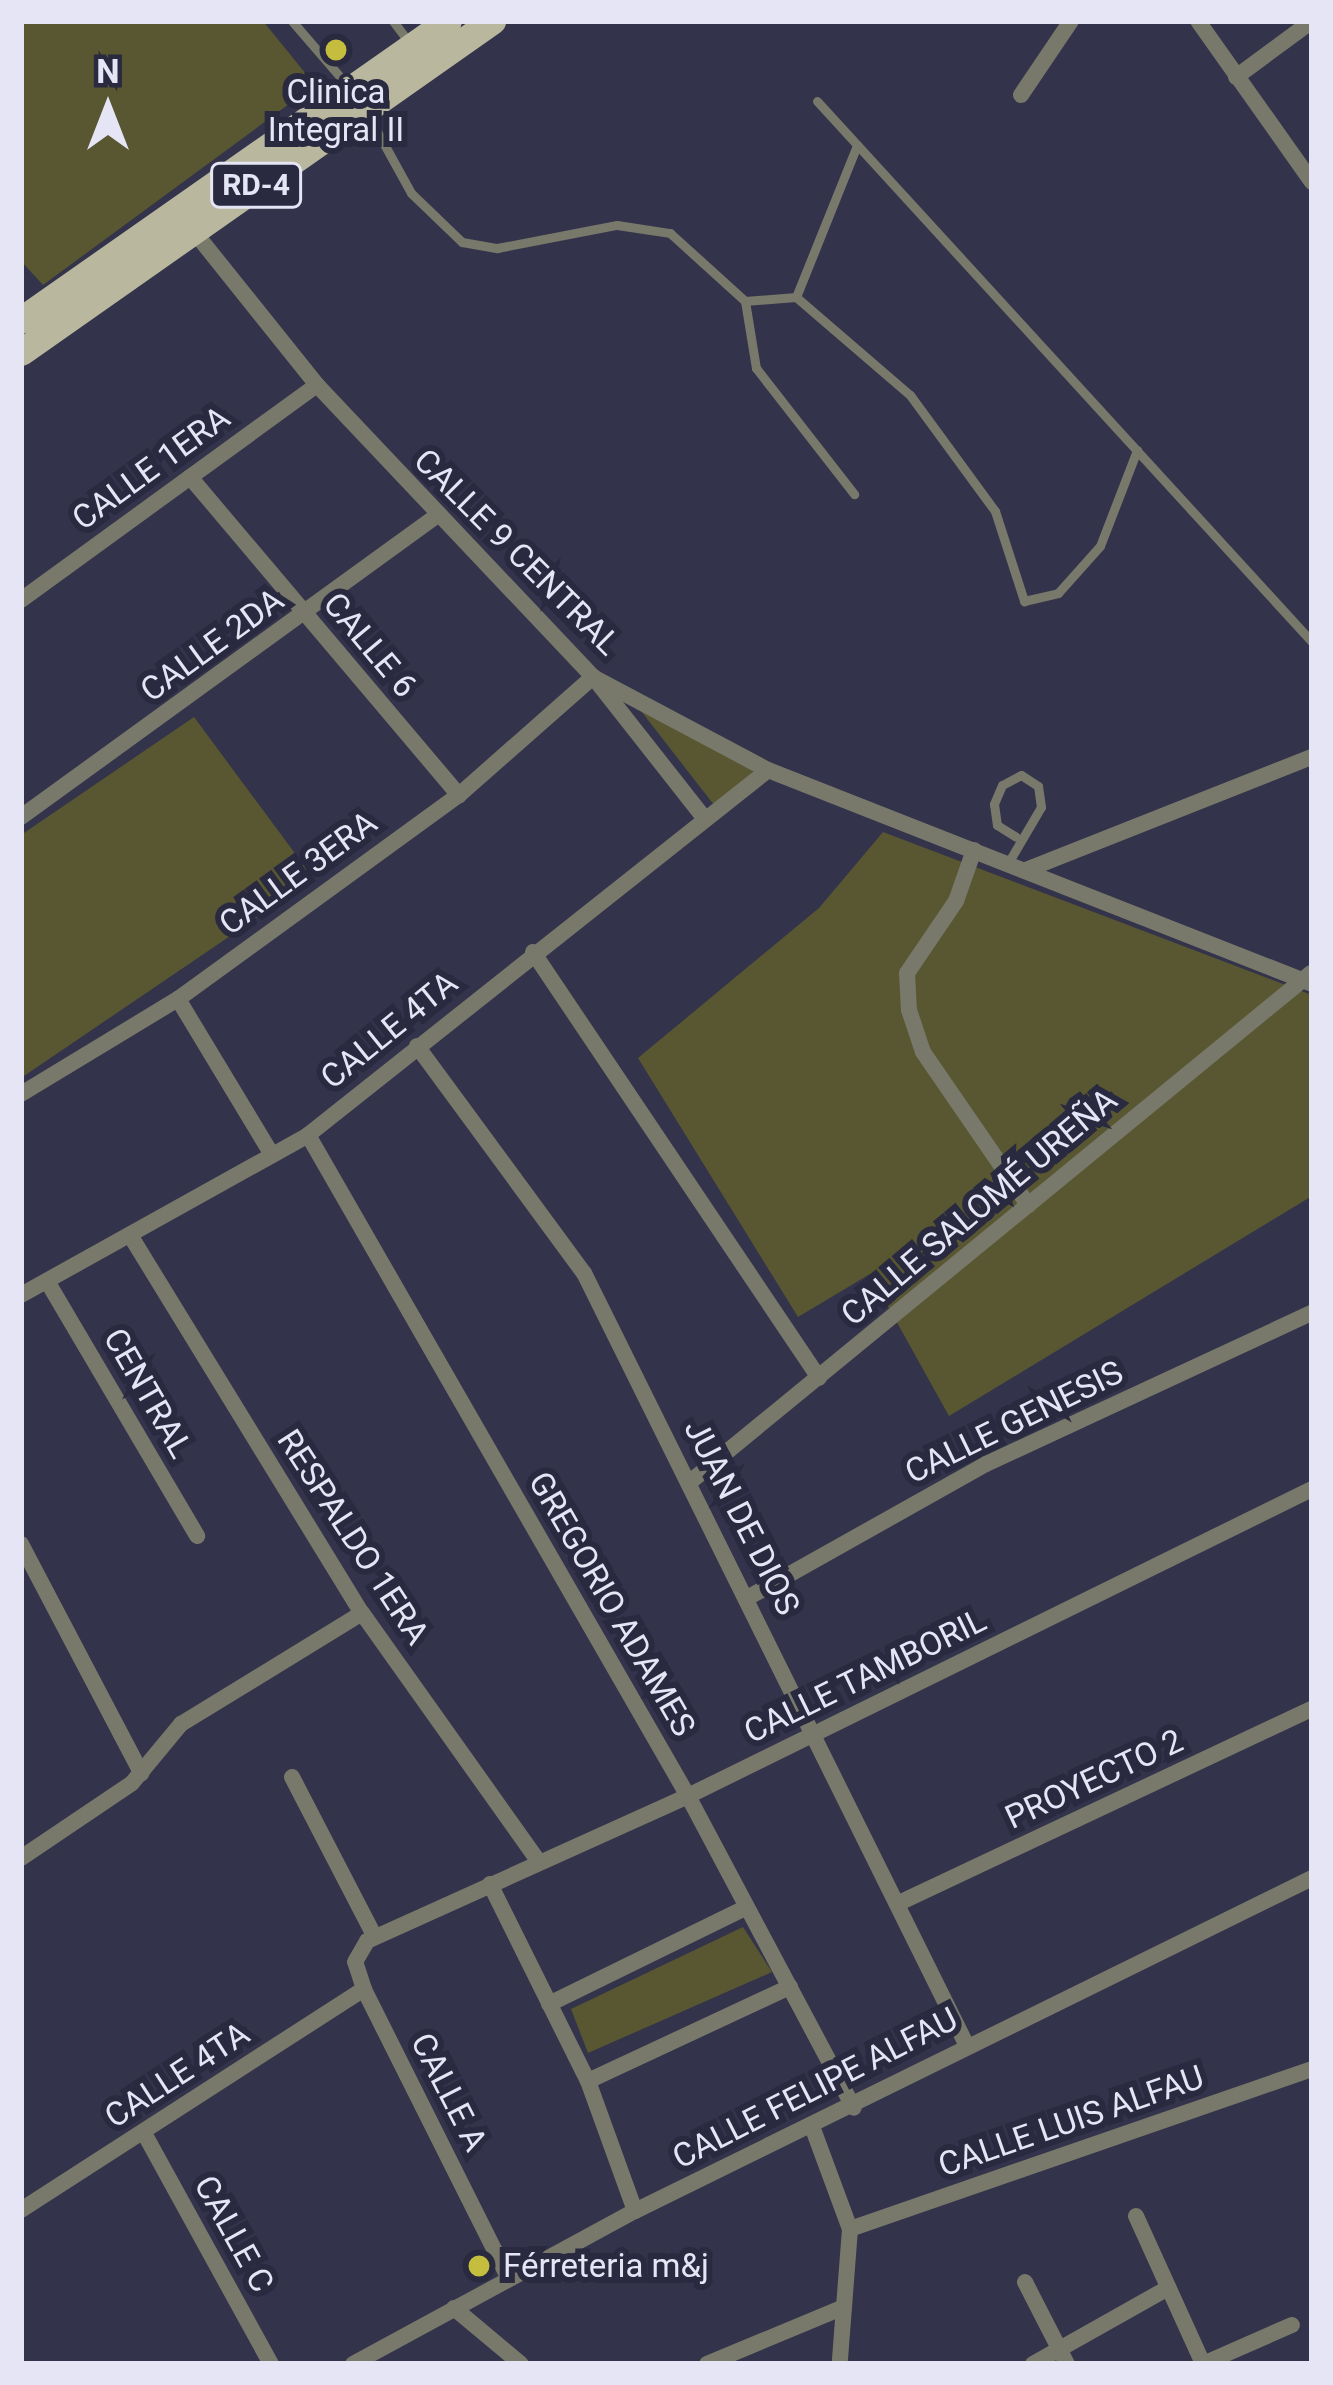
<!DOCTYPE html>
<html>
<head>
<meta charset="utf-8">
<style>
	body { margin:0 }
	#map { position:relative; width:1333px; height:2385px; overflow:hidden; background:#33334b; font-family:Roboto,sans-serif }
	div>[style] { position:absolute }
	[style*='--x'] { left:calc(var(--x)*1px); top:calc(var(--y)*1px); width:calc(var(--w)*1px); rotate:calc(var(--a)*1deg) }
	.green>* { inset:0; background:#585731 }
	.service>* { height:9px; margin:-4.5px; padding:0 4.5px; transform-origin:4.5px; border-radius:4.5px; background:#78786b }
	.minor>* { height:16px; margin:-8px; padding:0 8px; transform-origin:8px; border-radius:8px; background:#78786b }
	.primary>* { height:27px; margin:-13.5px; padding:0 13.5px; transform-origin:13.5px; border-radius:13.5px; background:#b9b89f }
	.dots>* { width:33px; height:33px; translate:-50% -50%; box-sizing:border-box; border:6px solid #292940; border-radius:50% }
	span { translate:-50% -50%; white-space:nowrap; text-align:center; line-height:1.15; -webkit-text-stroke:12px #292940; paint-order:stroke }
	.shield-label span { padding:3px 9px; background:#292940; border:3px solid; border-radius:9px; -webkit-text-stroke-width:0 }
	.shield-label { font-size:30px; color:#e5e5f5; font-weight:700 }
	.poi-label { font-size:33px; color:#e5e5f5 }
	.left { translate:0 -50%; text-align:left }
	.street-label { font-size:33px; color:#e5e5f5 }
	.frame { position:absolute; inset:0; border:24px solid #e5e5f5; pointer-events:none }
	.north { position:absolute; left:48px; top:48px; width:120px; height:120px; -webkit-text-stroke:9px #292940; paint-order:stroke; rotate:0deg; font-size:33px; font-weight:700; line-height:48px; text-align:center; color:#e5e5f5 }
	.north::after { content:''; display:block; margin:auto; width:42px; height:54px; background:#e5e5f5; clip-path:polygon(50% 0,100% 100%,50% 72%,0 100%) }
</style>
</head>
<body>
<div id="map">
	<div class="green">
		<div style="clip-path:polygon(21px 21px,263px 21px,315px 85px,43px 285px,21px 261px)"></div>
		<div style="clip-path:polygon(641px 711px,754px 771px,714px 805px)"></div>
		<div style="clip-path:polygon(194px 717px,314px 879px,24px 1076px,21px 835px)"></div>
		<div style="clip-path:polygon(883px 832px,1312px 995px,1312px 1196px,949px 1416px,870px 1274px,798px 1317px,638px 1058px,819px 908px)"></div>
		<div style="clip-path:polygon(743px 1927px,772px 1972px,588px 2053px,571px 2009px)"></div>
	</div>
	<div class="service">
		<div style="--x:292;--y:21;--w:84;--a:49.3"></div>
		<div style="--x:393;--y:21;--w:26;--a:53"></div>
		<div style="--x:817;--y:101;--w:733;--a:47.54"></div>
		<div style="--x:368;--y:115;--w:89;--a:61.1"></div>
		<div style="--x:411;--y:193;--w:71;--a:43.9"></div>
		<div style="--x:462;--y:242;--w:36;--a:10"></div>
		<div style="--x:497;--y:248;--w:122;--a:-10.9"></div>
		<div style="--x:617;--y:225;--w:54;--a:8.6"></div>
		<div style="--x:670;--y:233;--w:101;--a:42.2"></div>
		<div style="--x:745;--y:301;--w:68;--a:80.7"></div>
		<div style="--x:756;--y:368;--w:160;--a:52.1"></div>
		<div style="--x:796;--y:297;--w:164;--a:-68.1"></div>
		<div style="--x:745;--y:301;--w:51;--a:-4.5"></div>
		<div style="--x:796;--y:297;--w:150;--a:40.7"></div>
		<div style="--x:910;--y:395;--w:144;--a:53.8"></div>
		<div style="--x:995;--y:511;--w:95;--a:72.1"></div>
		<div style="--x:1024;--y:601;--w:35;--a:-13"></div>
		<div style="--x:1058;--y:593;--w:63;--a:-48.2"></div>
		<div style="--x:1100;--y:546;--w:103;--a:-68.9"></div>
		<div style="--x:1008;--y:863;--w:65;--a:-59.5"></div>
		<div style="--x:1041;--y:807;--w:21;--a:-98"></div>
		<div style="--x:1038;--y:786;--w:20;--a:-147"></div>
		<div style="--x:1021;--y:775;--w:21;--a:152"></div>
		<div style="--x:1002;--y:785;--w:21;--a:113"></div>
		<div style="--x:994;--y:804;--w:21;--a:82"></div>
		<div style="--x:997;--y:825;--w:22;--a:32"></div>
	</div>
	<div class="minor">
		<div style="--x:1198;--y:21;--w:197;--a:54.7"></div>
		<div style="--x:1236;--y:77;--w:94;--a:-36.4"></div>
		<div style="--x:1021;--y:95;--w:89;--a:-56"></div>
		<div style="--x:188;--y:224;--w:206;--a:51.3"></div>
		<div style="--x:317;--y:385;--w:402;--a:46.6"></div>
		<div style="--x:593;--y:677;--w:198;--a:28"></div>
		<div style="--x:768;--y:770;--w:585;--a:21.47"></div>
		<div style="--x:190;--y:477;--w:417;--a:49.8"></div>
		<div style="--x:21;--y:600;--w:366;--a:-36"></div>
		<div style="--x:598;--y:683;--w:173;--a:51.8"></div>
		<div style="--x:21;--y:817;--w:511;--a:-35.93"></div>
		<div style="--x:974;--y:850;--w:54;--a:109.4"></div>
		<div style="--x:956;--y:901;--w:87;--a:124.2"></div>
		<div style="--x:907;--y:973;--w:37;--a:87"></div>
		<div style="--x:909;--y:1010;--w:44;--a:71.6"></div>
		<div style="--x:923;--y:1052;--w:186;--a:55.5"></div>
		<div style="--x:1026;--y:870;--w:308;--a:-21.6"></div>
		<div style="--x:533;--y:952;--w:513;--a:56.12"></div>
		<div style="--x:178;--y:999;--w:182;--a:58.9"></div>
		<div style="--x:417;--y:1046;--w:282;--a:53.7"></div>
		<div style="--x:584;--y:1273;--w:860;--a:63.64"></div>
		<div style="--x:21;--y:1094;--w:184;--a:-31.2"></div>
		<div style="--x:178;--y:999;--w:347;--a:-36"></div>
		<div style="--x:459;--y:795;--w:179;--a:-41.4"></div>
		<div style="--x:308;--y:1135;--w:762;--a:60.11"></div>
		<div style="--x:688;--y:1796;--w:353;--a:62"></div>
		<div style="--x:130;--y:1235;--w:444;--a:58.5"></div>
		<div style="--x:362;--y:1613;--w:305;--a:54.6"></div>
		<div style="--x:47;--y:1281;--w:296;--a:59.5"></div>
		<div style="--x:21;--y:1295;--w:329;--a:-29.1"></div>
		<div style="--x:308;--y:1135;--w:587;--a:-38.43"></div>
		<div style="--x:690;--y:1482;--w:803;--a:-39.34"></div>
		<div style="--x:21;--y:1544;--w:259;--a:62.3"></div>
		<div style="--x:749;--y:1597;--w:272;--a:-29.3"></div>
		<div style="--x:986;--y:1464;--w:359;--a:-24.9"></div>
		<div style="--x:292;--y:1777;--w:180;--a:62.6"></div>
		<div style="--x:21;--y:1858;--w:134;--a:-34"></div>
		<div style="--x:132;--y:1783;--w:77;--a:-50.3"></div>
		<div style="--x:181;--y:1724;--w:212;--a:-31.5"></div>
		<div style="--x:490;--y:1884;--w:220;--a:63.6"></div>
		<div style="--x:588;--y:2081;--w:138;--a:70.1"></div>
		<div style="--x:901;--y:1902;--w:454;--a:-25.2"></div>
		<div style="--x:549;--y:2004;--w:220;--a:-26.1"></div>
		<div style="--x:588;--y:2081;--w:223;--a:-25"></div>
		<div style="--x:813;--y:2129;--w:107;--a:69.7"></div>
		<div style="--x:850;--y:2229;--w:131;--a:94.4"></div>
		<div style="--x:144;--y:2133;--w:264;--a:61.2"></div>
		<div style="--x:21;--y:2210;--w:408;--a:-32.8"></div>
		<div style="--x:1136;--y:2216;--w:162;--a:65.6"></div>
		<div style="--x:850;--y:2229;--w:489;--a:-19.1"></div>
		<div style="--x:508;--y:2277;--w:322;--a:-116.6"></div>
		<div style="--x:364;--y:1989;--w:28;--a:-108"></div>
		<div style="--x:355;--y:1962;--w:24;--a:-60"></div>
		<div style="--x:367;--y:1941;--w:352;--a:-24.3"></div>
		<div style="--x:688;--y:1796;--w:695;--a:-26.2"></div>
		<div style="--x:1025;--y:2282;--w:92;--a:62.9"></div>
		<div style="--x:454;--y:2308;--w:87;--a:39.9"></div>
		<div style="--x:353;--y:2364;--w:321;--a:-28.5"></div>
		<div style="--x:635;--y:2211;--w:754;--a:-26.19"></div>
		<div style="--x:707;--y:2364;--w:148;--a:-22.6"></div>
		<div style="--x:1033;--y:2364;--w:155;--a:-29.4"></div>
		<div style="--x:1203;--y:2364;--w:97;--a:-23.7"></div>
	</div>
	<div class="primary">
		<div style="--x:21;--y:320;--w:521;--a:-35"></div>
		<div style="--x:21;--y:352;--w:576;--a:-35.1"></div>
	</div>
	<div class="dots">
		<div style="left:336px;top:50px;background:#c4bd3e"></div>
		<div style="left:479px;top:2266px;background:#c4bd3e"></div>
	</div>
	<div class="shield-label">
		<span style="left:256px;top:185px">RD-4</span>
	</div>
	<div class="poi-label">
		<span style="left:336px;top:111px">Clinica<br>Integral II</span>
		<span class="left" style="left:503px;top:2266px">Férreteria m&amp;j</span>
	</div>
	<div class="street-label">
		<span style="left:151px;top:468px;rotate:-36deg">CALLE 1ERA</span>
		<span style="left:517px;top:552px;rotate:45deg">CALLE 9 CENTRAL</span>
		<span style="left:212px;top:645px;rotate:-36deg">CALLE 2DA</span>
		<span style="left:370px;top:645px;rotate:50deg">CALLE 6</span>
		<span style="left:298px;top:873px;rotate:-36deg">CALLE 3ERA</span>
		<span style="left:389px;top:1030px;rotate:-39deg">CALLE 4TA</span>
		<span style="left:979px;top:1207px;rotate:-40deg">CALLE SALOMÉ UREÑA</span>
		<span style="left:148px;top:1393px;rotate:60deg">CENTRAL</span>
		<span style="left:1014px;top:1422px;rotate:-26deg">CALLE GENESIS</span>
		<span style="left:742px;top:1517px;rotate:63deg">JUAN DE DIOS</span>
		<span style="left:353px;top:1537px;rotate:57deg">RESPALDO 1ERA</span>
		<span style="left:612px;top:1604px;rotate:60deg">GREGORIO ADAMES</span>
		<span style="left:865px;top:1676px;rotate:-26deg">CALLE TAMBORIL</span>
		<span style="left:1094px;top:1779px;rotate:-25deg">PROYECTO 2</span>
		<span style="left:177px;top:2075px;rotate:-33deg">CALLE 4TA</span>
		<span style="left:815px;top:2088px;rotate:-27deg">CALLE FELIPE ALFAU</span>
		<span style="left:449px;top:2092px;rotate:63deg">CALLE A</span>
		<span style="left:1071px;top:2121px;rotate:-19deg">CALLE LUIS ALFAU</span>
		<span style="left:234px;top:2234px;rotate:61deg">CALLE C</span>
	</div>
	<div class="frame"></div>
	<div class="north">N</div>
</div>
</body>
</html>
